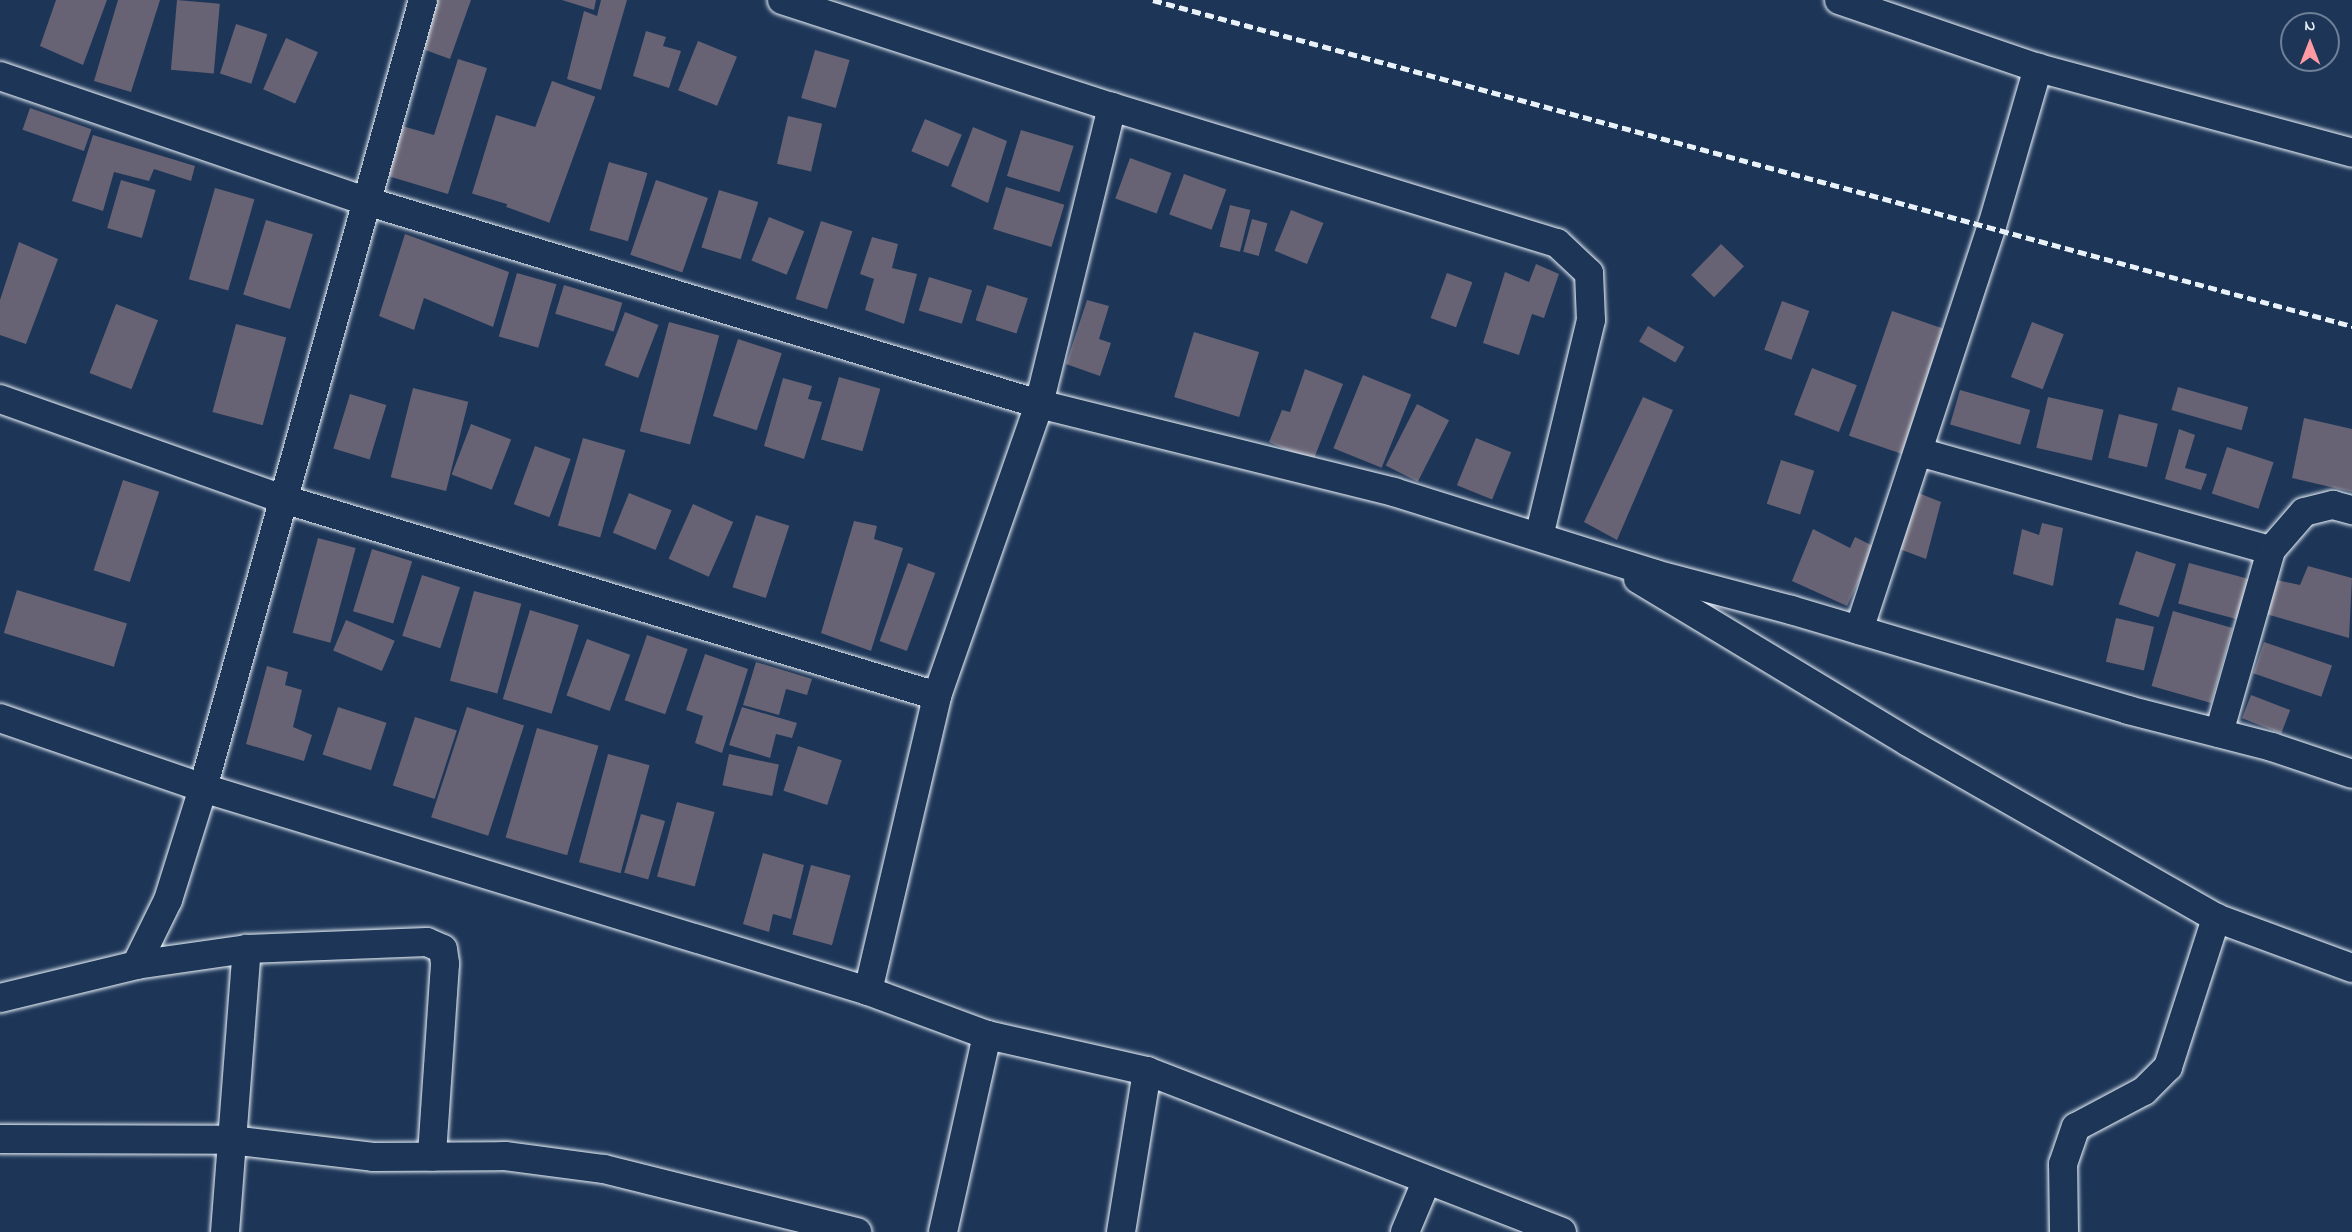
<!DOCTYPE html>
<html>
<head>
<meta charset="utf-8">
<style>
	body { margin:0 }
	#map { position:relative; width:2352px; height:1232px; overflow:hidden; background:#1d3557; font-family:"Indie Flower",sans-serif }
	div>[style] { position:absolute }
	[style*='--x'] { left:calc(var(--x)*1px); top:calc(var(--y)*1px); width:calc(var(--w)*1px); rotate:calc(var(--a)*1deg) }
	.building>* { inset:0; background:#676374; transform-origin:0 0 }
	.roads { filter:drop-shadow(0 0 2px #e8f1f8) drop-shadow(0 0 2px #e8f1f8) }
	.minor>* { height:28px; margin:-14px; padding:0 14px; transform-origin:14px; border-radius:14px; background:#1d3557 }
	.rail>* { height:4.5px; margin-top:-2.25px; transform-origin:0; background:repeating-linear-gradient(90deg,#e8f1f8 0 9px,transparent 0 13.5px) }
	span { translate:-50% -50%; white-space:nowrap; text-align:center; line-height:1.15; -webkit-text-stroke:4.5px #1d3557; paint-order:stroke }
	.north { position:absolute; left:2280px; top:12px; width:60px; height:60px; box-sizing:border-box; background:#1d3557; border:2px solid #6e8097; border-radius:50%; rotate:0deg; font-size:16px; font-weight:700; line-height:24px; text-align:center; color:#e8f1f8 }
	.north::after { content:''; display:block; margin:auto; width:21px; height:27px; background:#ff9aa2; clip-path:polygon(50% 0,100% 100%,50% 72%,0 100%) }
</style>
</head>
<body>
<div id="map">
	<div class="building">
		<div style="clip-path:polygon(56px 0,107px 0,83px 65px,40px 46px)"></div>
		<div style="clip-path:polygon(118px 0,160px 0,131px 92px,94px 81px)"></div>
		<div style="left:177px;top:0;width:43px;height:70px;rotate:5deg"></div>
		<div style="clip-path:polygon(436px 0,471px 0,450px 59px,420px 48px)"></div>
		<div style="clip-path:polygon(562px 0,596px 0,594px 10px)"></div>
		<div style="clip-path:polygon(601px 0,627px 0,601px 90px,567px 79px,584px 11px,597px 16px)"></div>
		<div style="left:236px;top:24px;width:33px;height:52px;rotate:18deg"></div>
		<div style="clip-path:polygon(646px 31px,666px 37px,663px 46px,681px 51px,669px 88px,633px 76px)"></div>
		<div style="left:286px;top:38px;width:35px;height:56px;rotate:24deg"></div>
		<div style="left:698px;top:41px;width:42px;height:53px;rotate:22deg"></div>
		<div style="left:815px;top:50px;width:36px;height:50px;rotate:16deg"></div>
		<div style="clip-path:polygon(458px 59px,487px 68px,448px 194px,388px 176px,402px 126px,434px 135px)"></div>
		<div style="left:552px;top:81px;width:46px;height:134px;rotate:20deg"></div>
		<div style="left:30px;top:108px;width:65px;height:23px;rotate:19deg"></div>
		<div style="left:496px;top:115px;width:42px;height:82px;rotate:17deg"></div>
		<div style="left:788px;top:116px;width:35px;height:49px;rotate:13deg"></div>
		<div style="left:925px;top:119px;width:40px;height:35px;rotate:23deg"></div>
		<div style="clip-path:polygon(973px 127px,1007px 141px,988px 203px,951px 186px)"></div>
		<div style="left:1021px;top:130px;width:55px;height:48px;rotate:17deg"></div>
		<div style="clip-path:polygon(93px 135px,195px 166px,191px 181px,154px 169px,149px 181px,114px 172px,103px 211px,72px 201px)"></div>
		<div style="left:1130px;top:158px;width:44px;height:43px;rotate:20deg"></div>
		<div style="left:609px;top:162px;width:40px;height:71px;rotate:16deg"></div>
		<div style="left:1184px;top:174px;width:45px;height:43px;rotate:20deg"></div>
		<div style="left:121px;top:180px;width:36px;height:50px;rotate:16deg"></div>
		<div style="left:656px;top:180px;width:55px;height:79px;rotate:19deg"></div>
		<div style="left:1006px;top:187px;width:61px;height:44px;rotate:17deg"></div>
		<div style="left:215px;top:188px;width:41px;height:95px;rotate:16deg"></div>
		<div style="left:719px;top:190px;width:41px;height:60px;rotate:17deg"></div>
		<div style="left:1230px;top:205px;width:21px;height:43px;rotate:14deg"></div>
		<div style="left:1291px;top:210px;width:35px;height:44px;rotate:22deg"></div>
		<div style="left:769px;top:217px;width:38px;height:47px;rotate:22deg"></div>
		<div style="left:1252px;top:219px;width:16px;height:34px;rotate:15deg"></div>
		<div style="left:266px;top:220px;width:49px;height:78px;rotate:17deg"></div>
		<div style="left:821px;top:221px;width:33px;height:82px;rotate:18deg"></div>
		<div style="clip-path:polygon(405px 234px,509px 272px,493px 327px,424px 298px,414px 330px,379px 316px)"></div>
		<div style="clip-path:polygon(872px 237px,898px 244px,892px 268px,917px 274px,904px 324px,865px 310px,874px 279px,860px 274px)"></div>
		<div style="clip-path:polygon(19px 242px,58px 259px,26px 344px,0 335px,0 300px)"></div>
		<div style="left:1721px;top:244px;width:32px;height:43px;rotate:44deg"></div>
		<div style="clip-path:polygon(1536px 264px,1559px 274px,1544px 318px,1532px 314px,1519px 355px,1483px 343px,1505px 272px,1529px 282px)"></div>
		<div style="left:517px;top:273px;width:41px;height:66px;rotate:16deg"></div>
		<div style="left:1447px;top:273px;width:27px;height:48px;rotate:20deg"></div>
		<div style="left:929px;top:277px;width:45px;height:35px;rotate:17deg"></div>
		<div style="left:564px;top:285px;width:61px;height:30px;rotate:17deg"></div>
		<div style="left:987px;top:285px;width:43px;height:37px;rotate:18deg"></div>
		<div style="clip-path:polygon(1087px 300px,1109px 306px,1099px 339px,1111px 343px,1100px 376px,1066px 364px)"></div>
		<div style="left:1782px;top:301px;width:29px;height:52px;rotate:20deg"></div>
		<div style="left:116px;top:304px;width:45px;height:74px;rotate:21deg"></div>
		<div style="left:1892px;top:311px;width:56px;height:132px;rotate:19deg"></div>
		<div style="left:625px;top:312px;width:36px;height:57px;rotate:21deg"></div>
		<div style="left:669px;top:322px;width:52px;height:113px;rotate:15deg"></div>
		<div style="left:2032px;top:322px;width:34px;height:59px;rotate:21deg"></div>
		<div style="left:236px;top:324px;width:52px;height:91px;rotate:15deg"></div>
		<div style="left:1648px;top:326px;width:42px;height:18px;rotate:30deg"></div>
		<div style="left:1194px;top:332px;width:68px;height:68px;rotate:17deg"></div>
		<div style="left:738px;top:339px;width:46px;height:81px;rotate:18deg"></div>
		<div style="left:1812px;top:368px;width:48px;height:50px;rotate:21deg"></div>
		<div style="clip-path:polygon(1305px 369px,1343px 384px,1313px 461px,1269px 442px,1282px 410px,1290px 412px)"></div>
		<div style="left:1363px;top:375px;width:52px;height:79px;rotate:22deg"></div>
		<div style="left:839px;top:377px;width:43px;height:65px;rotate:16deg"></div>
		<div style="clip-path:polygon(783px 378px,812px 386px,808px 399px,822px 402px,804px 459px,764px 446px)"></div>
		<div style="left:2178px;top:387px;width:73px;height:24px;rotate:16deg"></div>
		<div style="left:413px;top:388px;width:57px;height:92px;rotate:14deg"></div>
		<div style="left:1960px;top:390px;width:73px;height:36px;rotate:16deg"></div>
		<div style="left:350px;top:394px;width:38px;height:57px;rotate:17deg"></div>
		<div style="clip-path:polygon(1643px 397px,1673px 410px,1617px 540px,1584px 522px)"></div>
		<div style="left:2048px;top:397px;width:57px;height:52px;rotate:13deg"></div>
		<div style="left:1417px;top:404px;width:36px;height:69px;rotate:27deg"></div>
		<div style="left:2119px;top:414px;width:40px;height:45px;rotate:14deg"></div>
		<div style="clip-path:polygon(2304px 418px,2352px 429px,2352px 492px,2292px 478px)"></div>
		<div style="left:471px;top:424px;width:43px;height:54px;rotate:21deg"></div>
		<div style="clip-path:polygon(2179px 429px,2195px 435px,2185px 468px,2207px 474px,2201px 490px,2165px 479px)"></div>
		<div style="left:583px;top:438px;width:44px;height:91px;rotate:16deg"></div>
		<div style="left:1476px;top:438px;width:38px;height:51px;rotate:22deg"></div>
		<div style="left:535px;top:446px;width:38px;height:62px;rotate:20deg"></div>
		<div style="left:2227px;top:447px;width:49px;height:49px;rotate:18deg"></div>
		<div style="left:1781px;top:460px;width:35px;height:46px;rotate:18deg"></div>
		<div style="left:123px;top:480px;width:38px;height:95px;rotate:18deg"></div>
		<div style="clip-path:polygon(1911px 490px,1941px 502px,1926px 559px,1894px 547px)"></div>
		<div style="left:629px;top:493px;width:46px;height:43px;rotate:22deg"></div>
		<div style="left:693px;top:504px;width:44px;height:60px;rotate:24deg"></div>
		<div style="left:756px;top:515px;width:35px;height:76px;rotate:18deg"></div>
		<div style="clip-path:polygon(854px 521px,877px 526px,874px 539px,903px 548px,871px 651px,821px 633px)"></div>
		<div style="clip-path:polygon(2042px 523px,2063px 528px,2053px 586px,2013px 574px,2022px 529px,2039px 535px)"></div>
		<div style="clip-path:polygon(1813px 529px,1850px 548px,1855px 537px,1875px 547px,1847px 606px,1792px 581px)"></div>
		<div style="left:318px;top:538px;width:39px;height:98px;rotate:15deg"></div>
		<div style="left:372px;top:549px;width:42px;height:65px;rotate:17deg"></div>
		<div style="left:2136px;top:551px;width:42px;height:56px;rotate:18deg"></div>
		<div style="left:908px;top:563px;width:29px;height:83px;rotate:20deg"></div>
		<div style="left:2189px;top:563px;width:62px;height:42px;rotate:15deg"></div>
		<div style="clip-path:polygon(2308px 566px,2352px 578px,2349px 638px,2266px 614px,2277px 580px,2300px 585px)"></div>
		<div style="left:422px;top:575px;width:40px;height:64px;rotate:18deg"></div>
		<div style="left:17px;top:590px;width:115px;height:45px;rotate:17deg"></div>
		<div style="left:474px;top:591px;width:49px;height:93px;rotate:15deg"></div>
		<div style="left:530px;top:610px;width:51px;height:93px;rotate:17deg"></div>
		<div style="left:2173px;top:611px;width:62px;height:78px;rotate:16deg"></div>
		<div style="left:2116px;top:618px;width:39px;height:45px;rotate:13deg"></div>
		<div style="left:346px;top:620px;width:53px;height:33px;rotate:23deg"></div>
		<div style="left:647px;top:635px;width:43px;height:69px;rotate:19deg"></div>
		<div style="left:587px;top:639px;width:46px;height:60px;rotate:20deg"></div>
		<div style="left:2264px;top:642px;width:72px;height:33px;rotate:19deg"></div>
		<div style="clip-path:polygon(705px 654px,748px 669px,722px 753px,695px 743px,703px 716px,686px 710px)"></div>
		<div style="clip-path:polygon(756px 662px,812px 679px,807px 695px,786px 689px,779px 715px,743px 705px)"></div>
		<div style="clip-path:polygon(267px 666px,288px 672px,285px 685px,302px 690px,293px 727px,312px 735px,304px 761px,246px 744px)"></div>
		<div style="left:2251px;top:695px;width:42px;height:25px;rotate:21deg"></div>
		<div style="left:338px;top:707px;width:51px;height:50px;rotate:18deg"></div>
		<div style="left:467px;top:707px;width:60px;height:116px;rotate:18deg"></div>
		<div style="clip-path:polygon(742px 707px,797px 723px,792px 738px,776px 734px,770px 758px,729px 745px)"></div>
		<div style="left:415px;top:717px;width:44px;height:72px;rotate:18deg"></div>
		<div style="left:537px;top:728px;width:64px;height:114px;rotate:16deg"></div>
		<div style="left:798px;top:746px;width:46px;height:47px;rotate:18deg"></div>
		<div style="left:608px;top:754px;width:43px;height:112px;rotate:15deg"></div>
		<div style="left:729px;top:754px;width:51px;height:32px;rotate:12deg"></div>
		<div style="left:677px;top:802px;width:39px;height:77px;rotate:15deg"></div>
		<div style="left:641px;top:814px;width:25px;height:61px;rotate:16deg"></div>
		<div style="clip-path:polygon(763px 853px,804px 865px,791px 919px,773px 914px,769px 932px,743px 924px)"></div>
		<div style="left:811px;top:865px;width:41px;height:72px;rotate:15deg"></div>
	</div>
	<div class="roads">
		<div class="minor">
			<div style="--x:782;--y:0;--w:347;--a:18"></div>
			<div style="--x:1112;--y:107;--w:465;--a:17"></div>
			<div style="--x:1557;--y:243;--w:44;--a:43.2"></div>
			<div style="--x:1589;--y:273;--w:47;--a:87.6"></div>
			<div style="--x:1591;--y:320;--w:222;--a:103.5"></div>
			<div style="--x:1839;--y:0;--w:210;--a:18.9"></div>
			<div style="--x:2038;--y:68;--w:325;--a:15.1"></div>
			<div style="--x:0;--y:76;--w:390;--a:18.9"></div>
			<div style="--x:369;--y:202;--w:700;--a:16.78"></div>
			<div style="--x:1039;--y:404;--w:366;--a:13.9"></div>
			<div style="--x:1394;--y:492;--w:274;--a:17.4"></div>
			<div style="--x:1655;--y:574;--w:141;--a:14.8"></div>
			<div style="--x:1791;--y:610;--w:352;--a:16.5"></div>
			<div style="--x:2128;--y:710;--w:149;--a:14.4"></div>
			<div style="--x:2272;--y:747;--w:84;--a:18.6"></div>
			<div style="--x:0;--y:399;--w:300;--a:19.5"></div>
			<div style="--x:283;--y:499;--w:683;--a:16.76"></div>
			<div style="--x:1919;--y:452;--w:365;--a:15.6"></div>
			<div style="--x:1638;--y:579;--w:315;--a:31.1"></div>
			<div style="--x:1908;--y:742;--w:355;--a:29.7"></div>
			<div style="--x:2216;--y:918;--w:145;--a:20.2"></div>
			<div style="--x:1859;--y:630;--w:425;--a:-71.8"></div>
			<div style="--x:1992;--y:226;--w:165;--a:-73.8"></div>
			<div style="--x:0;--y:718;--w:215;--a:19"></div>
			<div style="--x:203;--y:788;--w:695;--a:16.98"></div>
			<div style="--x:868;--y:991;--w:127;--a:20.3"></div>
			<div style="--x:987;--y:1035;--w:164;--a:12.7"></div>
			<div style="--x:1147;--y:1071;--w:445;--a:21.2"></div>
			<div style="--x:2219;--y:733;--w:190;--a:-74.1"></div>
			<div style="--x:2271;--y:550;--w:50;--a:-49"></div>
			<div style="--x:2304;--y:512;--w:30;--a:-14"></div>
			<div style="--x:2333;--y:505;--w:20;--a:15"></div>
			<div style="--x:247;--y:949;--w:180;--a:-2.2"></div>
			<div style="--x:427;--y:942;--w:17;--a:24"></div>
			<div style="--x:443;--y:949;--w:15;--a:82"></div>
			<div style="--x:445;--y:964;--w:193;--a:93.9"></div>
			<div style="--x:868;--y:991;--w:303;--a:-76.8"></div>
			<div style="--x:937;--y:696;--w:309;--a:-70.7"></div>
			<div style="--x:1039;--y:404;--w:306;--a:-76.2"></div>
			<div style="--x:0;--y:998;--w:140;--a:-13.6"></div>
			<div style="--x:0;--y:1139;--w:231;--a:0.2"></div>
			<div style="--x:231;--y:1140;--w:143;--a:6.8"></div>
			<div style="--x:373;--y:1157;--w:132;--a:-0.4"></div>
			<div style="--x:505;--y:1156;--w:100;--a:7.5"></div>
			<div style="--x:604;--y:1169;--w:261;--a:14"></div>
			<div style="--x:225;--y:1232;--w:284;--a:-85.6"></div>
			<div style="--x:247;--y:949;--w:112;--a:171.8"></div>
			<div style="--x:136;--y:965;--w:72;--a:-63.8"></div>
			<div style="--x:168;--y:900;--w:117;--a:-72.6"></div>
			<div style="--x:203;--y:788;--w:818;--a:-74.4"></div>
			<div style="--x:943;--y:1232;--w:202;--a:-77.4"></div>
			<div style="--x:1121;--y:1232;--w:163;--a:-80.8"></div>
			<div style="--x:1405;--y:1232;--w:54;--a:-67.2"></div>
			<div style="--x:2064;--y:1232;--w:68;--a:-90.8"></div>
			<div style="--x:2063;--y:1164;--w:39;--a:-71"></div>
			<div style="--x:2076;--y:1127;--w:77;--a:-27.9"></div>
			<div style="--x:2144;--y:1091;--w:34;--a:-45"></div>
			<div style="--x:2168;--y:1067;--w:157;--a:-72.1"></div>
		</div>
	</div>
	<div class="rail">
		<div style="--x:1153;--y:0;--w:1243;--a:15.21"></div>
	</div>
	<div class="north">N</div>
</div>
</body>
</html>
